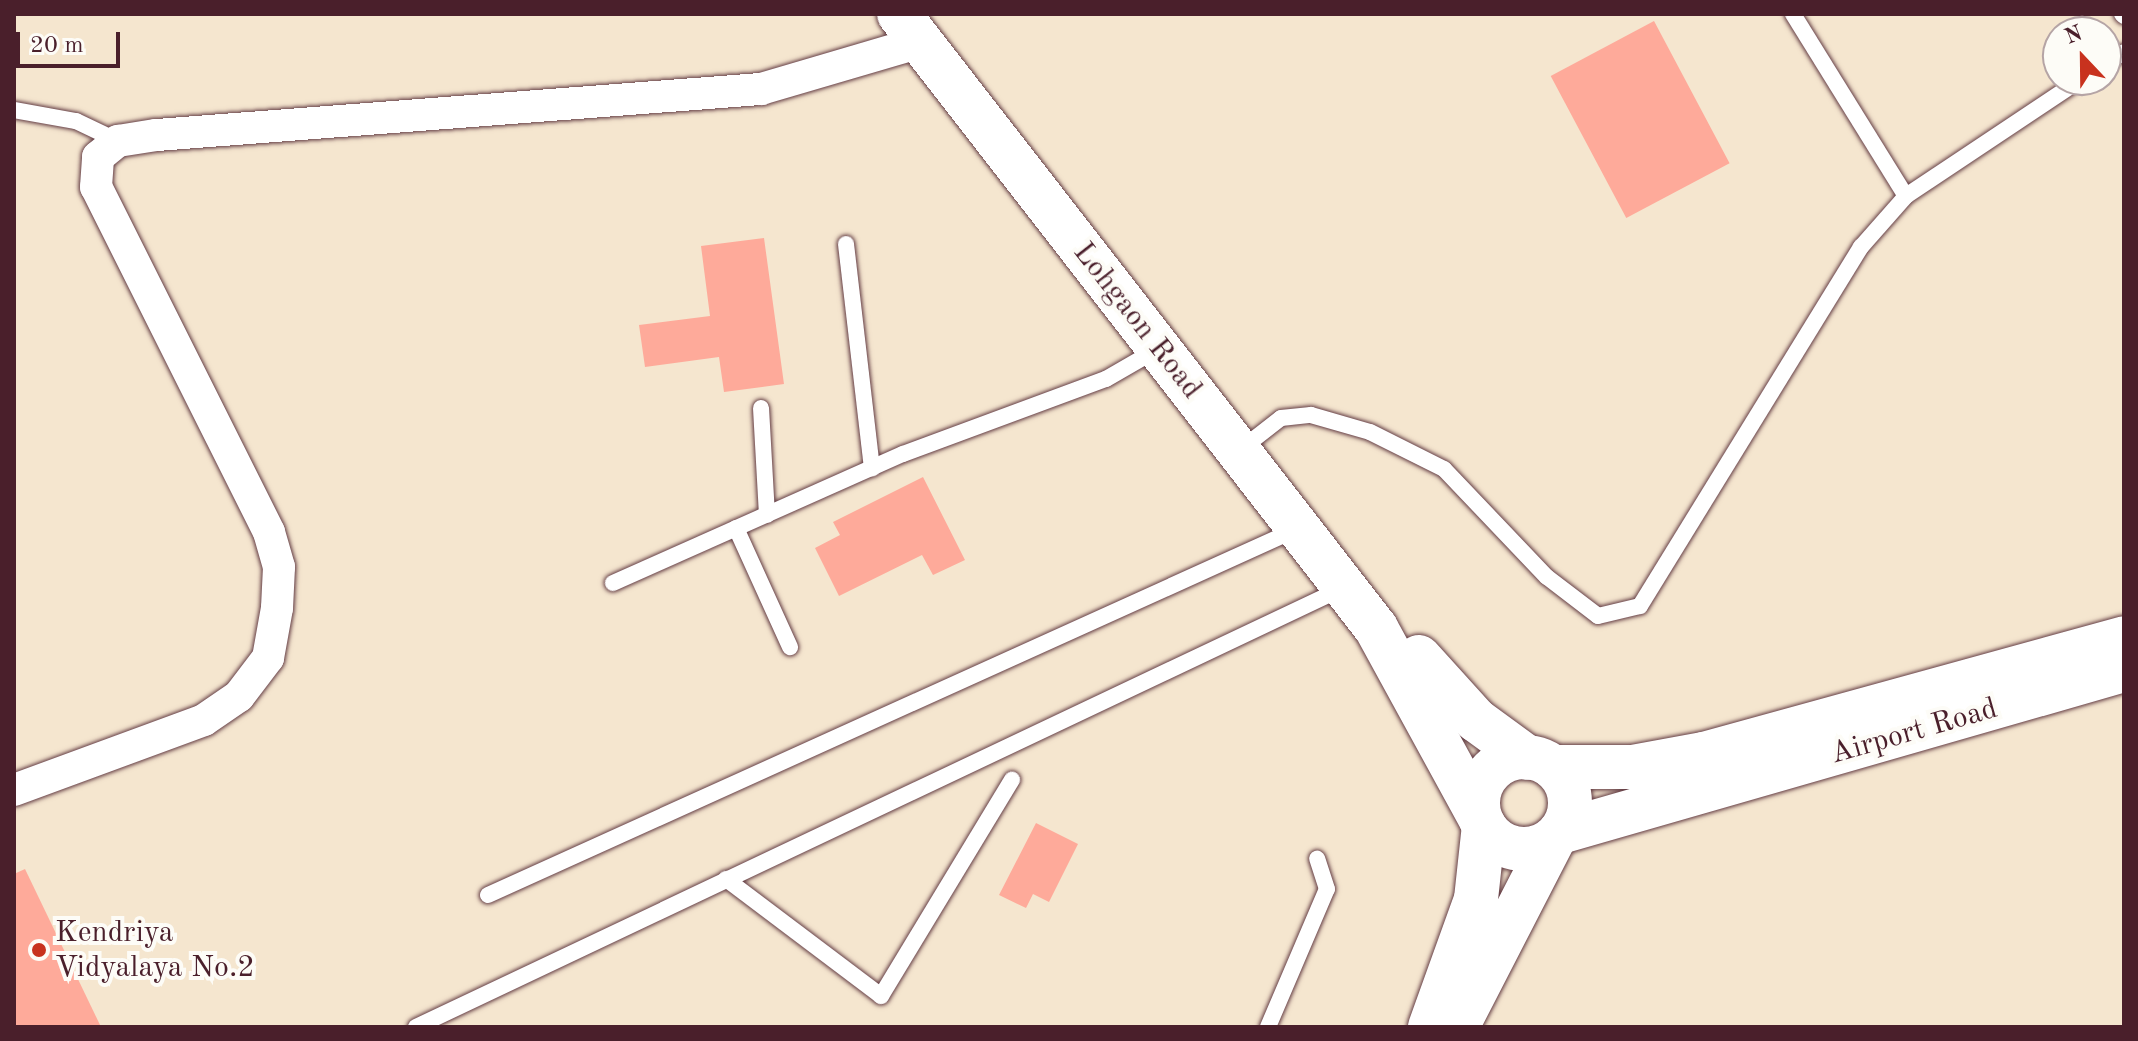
<!DOCTYPE html>
<html>
<head>
<meta charset="utf-8">
<style>
	body { margin:0 }
	#map { position:relative; width:2138px; height:1041px; overflow:hidden; background:#f5e6cf; font-family:"Old Standard TT",serif }
	div>[style] { position:absolute }
	[style*='--x'] { left:calc(var(--x)*1px); top:calc(var(--y)*1px); width:calc(var(--w)*1px); rotate:calc(var(--a)*1deg) }
	.building>* { inset:0; background:#feaa9a; transform-origin:0 0 }
	.roads { filter:drop-shadow(0 0 2px #643d44) drop-shadow(0 0 2px #643d44) }
	.lane>* { height:16px; margin:-8px; padding:0 8px; transform-origin:8px; border-radius:8px; background:#fff }
	.street>* { height:32px; margin:-16px; padding:0 16px; transform-origin:16px; border-radius:16px; background:#fff }
	.secondary>* { height:44px; margin:-22px; padding:0 22px; transform-origin:22px; border-radius:22px; background:#fff }
	.primary>* { height:44px; margin:-22px; padding:0 22px; transform-origin:22px; border-radius:22px; background:#fff }
	.primary>.ring { margin:-22px; padding:0; box-sizing:content-box; background:none; border:44px solid #fff; border-radius:50% }
	.dots>* { width:22px; height:22px; translate:-50% -50%; box-sizing:border-box; border:4px solid #fdfcf7; border-radius:50% }
	span { translate:-50% -50%; white-space:nowrap; text-align:center; line-height:1.15; -webkit-text-stroke:8px #fdfcf7; paint-order:stroke }
	.street-label { font-size:30px; color:#4a1f2b }
	.poi-label { font-size:30px; color:#4a1f2b }
	.left { translate:0 -50%; text-align:left }
	.frame { position:absolute; inset:0; border:16px solid #4a1f2b; pointer-events:none }
	.north { position:absolute; left:2042px; top:16px; width:80px; height:80px; box-sizing:border-box; background:#fdfcf7; border:2px solid #b5a4a5; border-radius:50%; rotate:338deg; font-size:22px; font-weight:700; line-height:32px; text-align:center; color:#4a1f2b }
	.north::after { content:''; display:block; margin:auto; width:28px; height:36px; background:#c8321e; clip-path:polygon(50% 0,100% 100%,50% 72%,0 100%) }
	.scale { position:absolute; left:16px; top:32px; width:104px; height:36px; box-sizing:border-box; border:4px solid #4a1f2b; border-top:0; padding-left:10px; font-size:24px; line-height:28px; white-space:nowrap; color:#4a1f2b; -webkit-text-stroke:6px #fdfcf7; paint-order:stroke }
</style>
</head>
<body>
<div id="map">
	<div class="building">
		<div style="left:1654px;top:21px;width:161px;height:117px;rotate:62deg"></div>
		<div style="clip-path:polygon(764px 238px,784px 384px,724px 392px,719px 357px,645px 367px,639px 325px,710px 316px,701px 246px)"></div>
		<div style="clip-path:polygon(923px 477px,965px 560px,933px 575px,922px 555px,839px 596px,815px 548px,840px 535px,833px 522px)"></div>
		<div style="clip-path:polygon(1036px 823px,1078px 844px,1049px 902px,1033px 894px,1026px 908px,999px 895px)"></div>
		<div style="clip-path:polygon(25px 869px,101px 1027px,14px 1027px,14px 874px)"></div>
	</div>
	<div class="roads">
		<div class="lane">
			<div style="--x:1793;--y:14;--w:214;--a:58.2"></div>
			<div style="--x:2122;--y:14;--w:3;--a:45"></div>
			<div style="--x:2106;--y:63;--w:21;--a:-31"></div>
			<div style="--x:14;--y:110;--w:63;--a:10.1"></div>
			<div style="--x:76;--y:121;--w:47;--a:25.5"></div>
			<div style="--x:846;--y:244;--w:226;--a:83.4"></div>
			<div style="--x:761;--y:408;--w:107;--a:86.8"></div>
			<div style="--x:1240;--y:450;--w:52;--a:-38"></div>
			<div style="--x:1281;--y:418;--w:30;--a:-6"></div>
			<div style="--x:1311;--y:415;--w:61;--a:16.1"></div>
			<div style="--x:1370;--y:432;--w:83;--a:26.6"></div>
			<div style="--x:1444;--y:469;--w:149;--a:46.4"></div>
			<div style="--x:1547;--y:577;--w:64;--a:37.4"></div>
			<div style="--x:1598;--y:616;--w:43;--a:-13.4"></div>
			<div style="--x:1640;--y:606;--w:422;--a:-58.4"></div>
			<div style="--x:1861;--y:247;--w:68;--a:-48.6"></div>
			<div style="--x:1906;--y:196;--w:209;--a:-33.7"></div>
			<div style="--x:736;--y:528;--w:131;--a:65.6"></div>
			<div style="--x:613;--y:583;--w:317;--a:-24"></div>
			<div style="--x:903;--y:454;--w:216;--a:-20.3"></div>
			<div style="--x:1106;--y:379;--w:60;--a:-30"></div>
			<div style="--x:726;--y:879;--w:194;--a:37"></div>
			<div style="--x:881;--y:996;--w:253;--a:-58.8"></div>
			<div style="--x:488;--y:895;--w:888;--a:-24.34"></div>
			<div style="--x:416;--y:1027;--w:1026;--a:-25.34"></div>
			<div style="--x:1268;--y:1027;--w:150;--a:-66.9"></div>
			<div style="--x:1327;--y:889;--w:32;--a:-108"></div>
		</div>
		<div class="street">
			<div style="--x:14;--y:790;--w:202;--a:-20.2"></div>
			<div style="--x:204;--y:720;--w:42;--a:-34.4"></div>
			<div style="--x:239;--y:696;--w:48;--a:-52.7"></div>
			<div style="--x:268;--y:658;--w:51;--a:-79.8"></div>
			<div style="--x:277;--y:608;--w:41;--a:-87.2"></div>
			<div style="--x:279;--y:567;--w:36;--a:-106"></div>
			<div style="--x:269;--y:532;--w:386;--a:-116.6"></div>
			<div style="--x:96;--y:187;--w:30;--a:-86"></div>
			<div style="--x:98;--y:157;--w:26;--a:-39"></div>
			<div style="--x:118;--y:141;--w:39;--a:-9"></div>
			<div style="--x:157;--y:135;--w:606;--a:-4.36"></div>
			<div style="--x:761;--y:89;--w:167;--a:-16.4"></div>
		</div>
		<div class="secondary">
			<div style="--x:1553;--y:767;--w:80;--a:0"></div>
			<div style="--x:1633;--y:767;--w:72;--a:-10.4"></div>
			<div style="--x:1704;--y:754;--w:436;--a:-15.4"></div>
			<div style="--x:1560;--y:832;--w:587;--a:-16.03"></div>
		</div>
		<div class="primary">
			<div style="--x:899;--y:14;--w:778;--a:52.16"></div>
			<div style="--x:1376;--y:628;--w:217;--a:61.3"></div>
			<div style="--x:1419;--y:657;--w:85;--a:47.9"></div>
			<div style="--x:1476;--y:720;--w:64;--a:36.2"></div>
			<div class="ring" style="left:1478px;top:757px;width:48px;height:48px"></div>
			<div style="--x:1430;--y:1027;--w:136;--a:-70.2"></div>
			<div style="--x:1476;--y:899;--w:74;--a:-83.8"></div>
			<div style="--x:1457;--y:1027;--w:212;--a:-62.8"></div>
		</div>
	</div>
	<div class="dots">
		<div style="left:39px;top:950px;background:#c8321e"></div>
	</div>
	<div class="street-label">
		<span style="left:1137px;top:321px;rotate:52deg">Lohgaon Road</span>
		<span style="left:1914px;top:732px;rotate:-16deg">Airport Road</span>
	</div>
	<div class="poi-label">
		<span class="left" style="left:55px;top:950px">Kendriya<br>Vidyalaya No.2</span>
	</div>
	<div class="frame"></div>
	<div class="north">N</div>
	<div class="scale">20 m</div>
</div>
</body>
</html>
